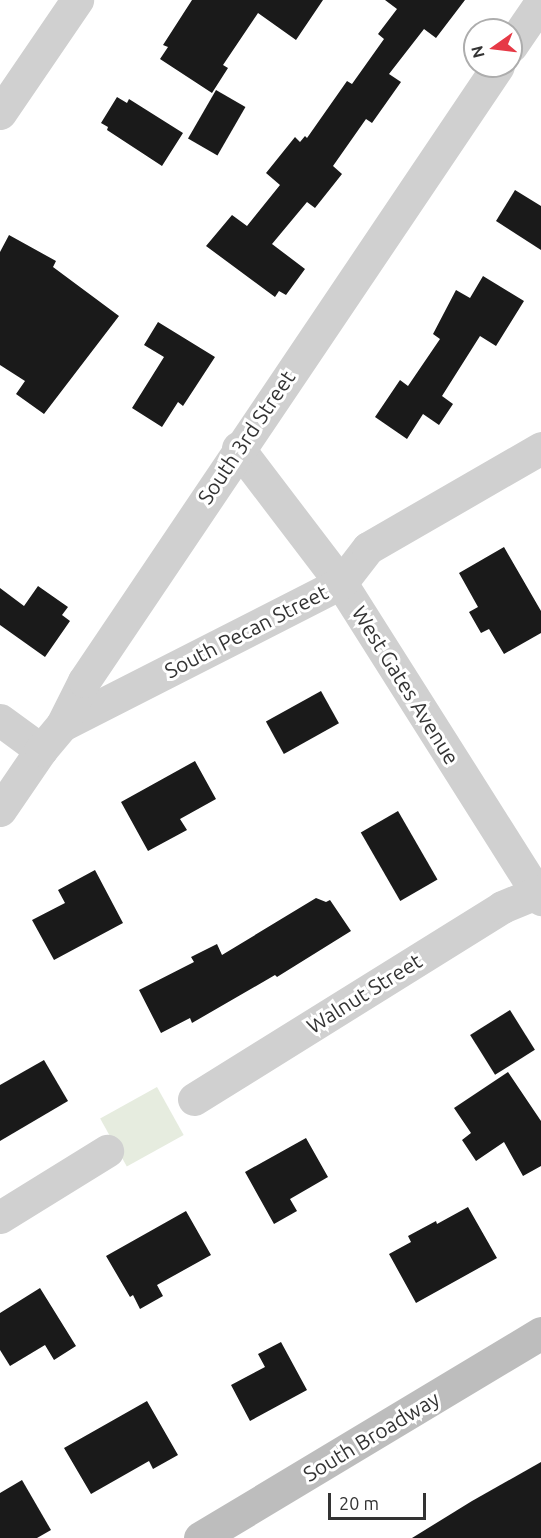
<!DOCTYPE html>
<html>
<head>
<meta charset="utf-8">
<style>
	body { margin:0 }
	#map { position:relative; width:541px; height:1538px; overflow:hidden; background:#fff; font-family:Ubuntu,sans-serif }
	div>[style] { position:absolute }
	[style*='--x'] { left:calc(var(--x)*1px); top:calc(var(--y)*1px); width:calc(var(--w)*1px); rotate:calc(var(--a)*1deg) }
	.green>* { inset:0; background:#e6ecdf; transform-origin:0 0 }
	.building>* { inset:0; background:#1a1a1a; transform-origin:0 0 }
	.street>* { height:33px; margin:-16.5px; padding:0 16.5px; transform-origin:16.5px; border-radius:16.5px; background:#d0d0d0 }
	.secondary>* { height:33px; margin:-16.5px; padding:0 16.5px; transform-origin:16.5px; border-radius:16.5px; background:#bdbdbd }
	span { translate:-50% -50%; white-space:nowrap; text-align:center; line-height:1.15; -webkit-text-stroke:6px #fff; paint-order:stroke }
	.street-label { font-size:21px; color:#333 }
	.north { position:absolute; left:463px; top:18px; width:60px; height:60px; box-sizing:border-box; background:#fff; border:2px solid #adadad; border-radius:50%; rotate:256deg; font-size:16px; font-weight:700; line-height:24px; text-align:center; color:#333 }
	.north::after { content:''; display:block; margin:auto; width:21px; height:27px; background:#e63946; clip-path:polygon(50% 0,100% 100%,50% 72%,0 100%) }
	.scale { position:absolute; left:328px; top:1493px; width:98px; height:27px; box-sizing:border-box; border:3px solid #333; border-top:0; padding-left:8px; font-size:18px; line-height:21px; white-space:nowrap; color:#333; -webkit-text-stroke:4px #fff; paint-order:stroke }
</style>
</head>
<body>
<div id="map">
	<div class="green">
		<div style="left:157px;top:1087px;width:55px;height:65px;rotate:61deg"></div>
	</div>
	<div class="building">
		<div style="clip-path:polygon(192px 0,323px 0,296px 40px,258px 13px,223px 65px,228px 68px,212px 93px,160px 59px,168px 47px,163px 45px)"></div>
		<div style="clip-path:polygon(385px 0,465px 0,436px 38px,424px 29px,389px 74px,401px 82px,372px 123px,366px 119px,333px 166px,342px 174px,315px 208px,307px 202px,272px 244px,305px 269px,286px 295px,279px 291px,275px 297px,206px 246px,232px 215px,247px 226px,280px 185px,266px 173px,295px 137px,300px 142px,305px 136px,307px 138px,347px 81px,352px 84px,384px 39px,378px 34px,397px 9px)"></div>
		<div style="left:216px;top:90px;width:34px;height:56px;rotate:30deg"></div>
		<div style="clip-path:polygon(117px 97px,127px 103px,129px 99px,183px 133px,162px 166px,107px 130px,108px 127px,101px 123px)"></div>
		<div style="clip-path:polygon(515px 190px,541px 206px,541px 250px,496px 221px)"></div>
		<div style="clip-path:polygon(9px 235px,56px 261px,53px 267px,119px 316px,44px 414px,16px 394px,25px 381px,0 365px,0 252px)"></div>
		<div style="clip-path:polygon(483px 276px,524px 301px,496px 346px,480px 336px,442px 396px,453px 404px,439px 425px,423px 414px,407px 439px,375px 417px,400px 380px,408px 386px,440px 339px,433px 334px,456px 290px,470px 298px)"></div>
		<div style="clip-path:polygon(158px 322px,215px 357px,183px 406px,178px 402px,162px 427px,132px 408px,164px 357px,144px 345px)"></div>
		<div style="clip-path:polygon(504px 547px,541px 611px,541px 633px,504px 654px,489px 629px,481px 633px,469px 612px,478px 607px,459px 573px)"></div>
		<div style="clip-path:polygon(38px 586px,68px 607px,62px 615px,70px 621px,45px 657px,0 625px,0 588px,24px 606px)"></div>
		<div style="left:321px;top:691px;width:37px;height:63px;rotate:61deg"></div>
		<div style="clip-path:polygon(195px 761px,216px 799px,180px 819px,187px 830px,148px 851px,121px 802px)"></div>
		<div style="left:398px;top:811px;width:79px;height:43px;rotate:60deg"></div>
		<div style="clip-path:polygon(95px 870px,123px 923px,54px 960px,32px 920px,65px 903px,58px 890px)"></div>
		<div style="clip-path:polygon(316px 898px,326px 902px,330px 900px,351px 931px,277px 977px,275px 975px,192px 1023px,190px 1018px,161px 1033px,139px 990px,194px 962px,191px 957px,217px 944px,222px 955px)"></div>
		<div style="left:510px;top:1010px;width:47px;height:47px;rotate:58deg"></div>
		<div style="clip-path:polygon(44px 1060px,68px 1101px,0 1141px,0 1085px)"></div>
		<div style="clip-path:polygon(508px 1072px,541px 1121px,541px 1166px,523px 1176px,504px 1142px,476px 1161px,462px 1140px,471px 1133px,454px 1108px)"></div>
		<div style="clip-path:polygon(306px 1138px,328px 1177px,290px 1199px,297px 1211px,274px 1224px,245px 1172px)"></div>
		<div style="clip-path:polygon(468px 1207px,497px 1258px,416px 1303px,389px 1254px,411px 1242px,408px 1236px,436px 1221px,437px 1224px)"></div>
		<div style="clip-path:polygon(186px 1211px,211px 1255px,157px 1285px,163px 1296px,140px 1309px,133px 1295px,130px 1297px,106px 1256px)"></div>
		<div style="clip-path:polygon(40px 1288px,76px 1346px,54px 1360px,45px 1345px,10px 1366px,0 1350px,0 1313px)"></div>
		<div style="clip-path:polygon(281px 1342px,307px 1390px,250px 1421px,231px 1385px,265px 1367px,258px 1354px)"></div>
		<div style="clip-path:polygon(147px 1401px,178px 1455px,153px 1469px,149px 1461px,91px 1494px,64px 1448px)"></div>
		<div style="clip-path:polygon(541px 1462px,541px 1538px,412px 1538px,472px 1501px)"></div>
		<div style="clip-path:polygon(22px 1480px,51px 1530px,37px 1538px,0 1538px,0 1493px)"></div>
	</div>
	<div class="street">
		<div style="--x:511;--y:46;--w:53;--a:-55.7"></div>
		<div style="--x:0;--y:113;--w:137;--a:-55.7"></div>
		<div style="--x:238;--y:448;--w:170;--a:52.7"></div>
		<div style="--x:341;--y:583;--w:374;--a:57.7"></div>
		<div style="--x:0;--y:720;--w:51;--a:36.2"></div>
		<div style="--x:62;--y:725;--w:313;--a:-27"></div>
		<div style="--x:341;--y:583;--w:44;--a:-52.4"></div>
		<div style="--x:368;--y:548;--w:200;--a:-30"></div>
		<div style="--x:0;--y:810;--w:73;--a:-55.7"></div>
		<div style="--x:41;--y:750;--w:33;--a:-50"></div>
		<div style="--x:62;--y:725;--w:49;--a:-63.4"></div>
		<div style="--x:84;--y:681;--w:741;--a:-56.05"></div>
		<div style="--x:194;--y:1099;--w:363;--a:-31.9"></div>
		<div style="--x:502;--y:907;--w:42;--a:-22.3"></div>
		<div style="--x:0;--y:1217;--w:126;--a:-31.7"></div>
	</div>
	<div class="secondary">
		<div style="--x:200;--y:1538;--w:398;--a:-31"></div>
	</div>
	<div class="street-label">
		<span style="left:246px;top:437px;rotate:-56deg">South 3rd Street</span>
		<span style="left:246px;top:631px;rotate:-27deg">South Pecan Street</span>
		<span style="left:406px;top:685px;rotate:58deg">West Gates Avenue</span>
		<span style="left:364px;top:993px;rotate:-32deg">Walnut Street</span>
		<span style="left:371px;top:1436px;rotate:-31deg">South Broadway</span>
	</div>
	<div class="north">N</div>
	<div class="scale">20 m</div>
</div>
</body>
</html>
